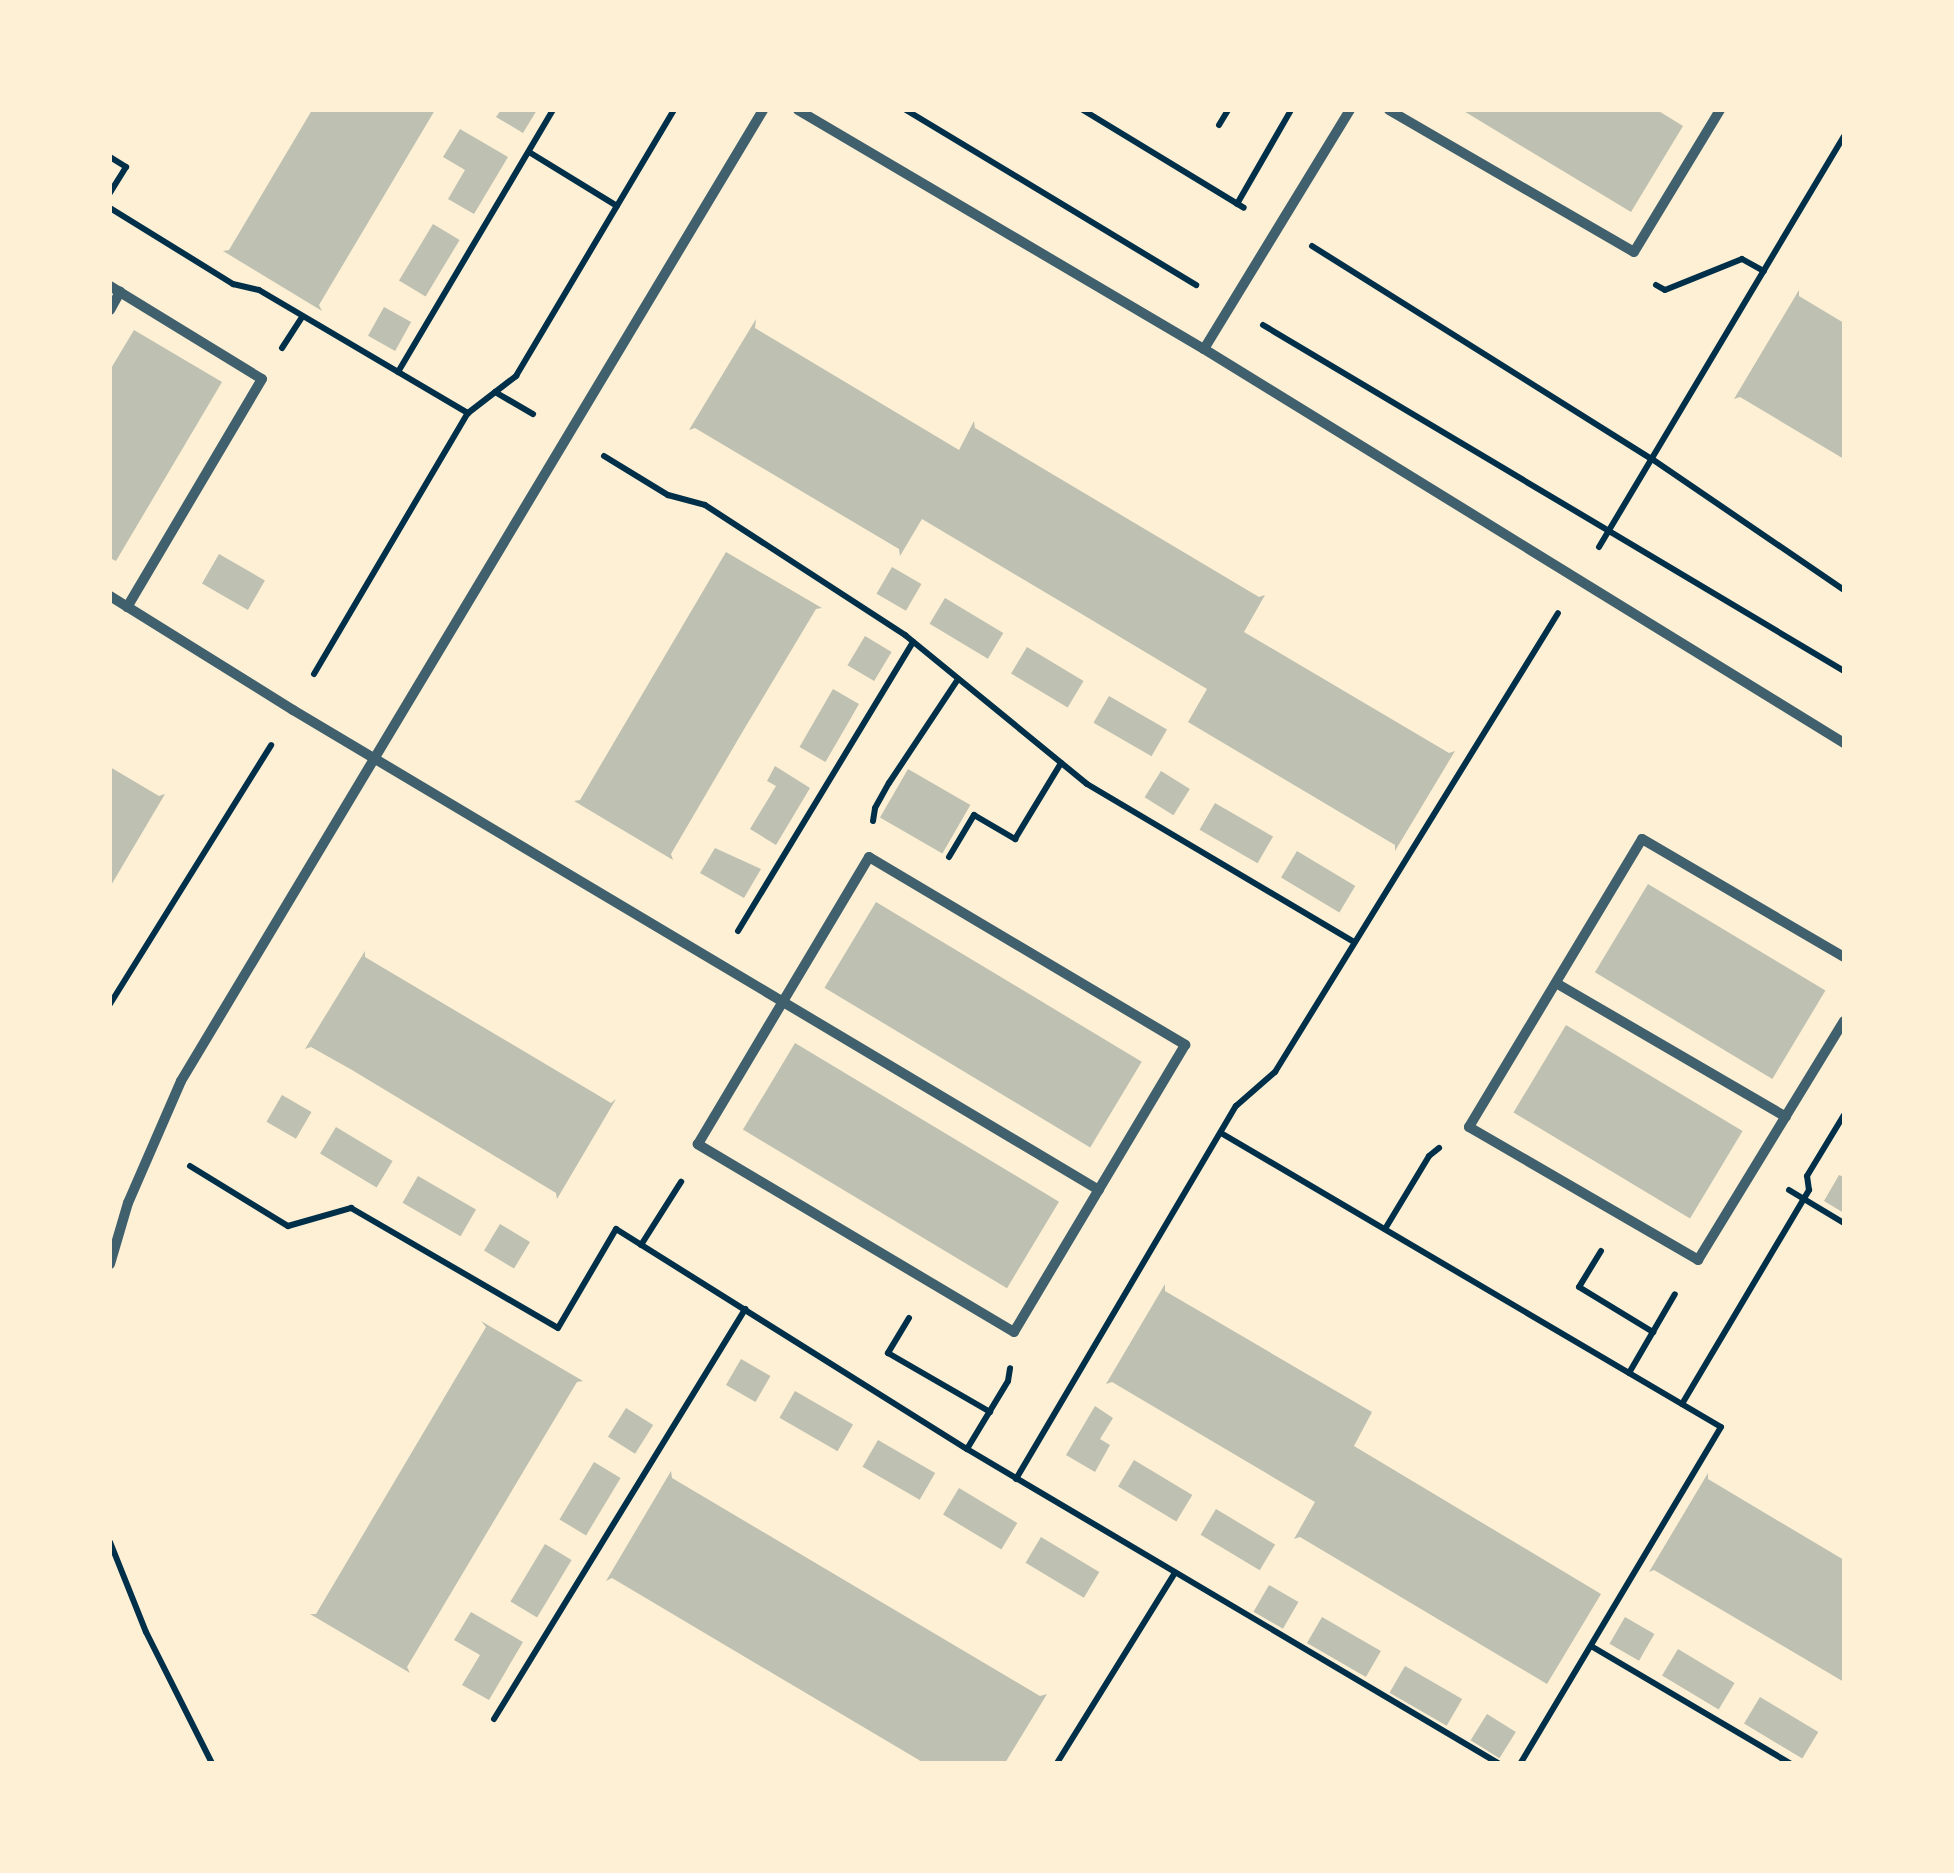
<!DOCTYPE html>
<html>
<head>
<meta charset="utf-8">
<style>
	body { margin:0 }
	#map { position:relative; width:1954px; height:1873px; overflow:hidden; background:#fdf0d5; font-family:"Fira Sans",sans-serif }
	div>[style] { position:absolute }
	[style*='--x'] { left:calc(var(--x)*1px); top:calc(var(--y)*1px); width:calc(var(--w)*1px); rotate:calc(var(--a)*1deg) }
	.building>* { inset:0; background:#bec0b2; transform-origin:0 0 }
	.path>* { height:6px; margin:-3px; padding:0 3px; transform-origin:3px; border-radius:3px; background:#003049 }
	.minor>* { height:10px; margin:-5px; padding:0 5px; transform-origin:5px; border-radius:5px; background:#3f606c }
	span { translate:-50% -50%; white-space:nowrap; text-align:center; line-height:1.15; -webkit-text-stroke:9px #fdf0d5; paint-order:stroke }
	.frame { position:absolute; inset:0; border:112px solid #fdf0d5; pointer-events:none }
</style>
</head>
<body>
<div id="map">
	<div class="building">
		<div style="clip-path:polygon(312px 110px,435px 110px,319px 305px,322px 311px,223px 251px,229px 250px)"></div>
		<div style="clip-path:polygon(501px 110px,537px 110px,523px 133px,496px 117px)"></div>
		<div style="clip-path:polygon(1462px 110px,1657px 110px,1683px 126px,1631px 212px)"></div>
		<div style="clip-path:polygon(460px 129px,508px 157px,474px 214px,448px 199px,465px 170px,443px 157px)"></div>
		<div style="left:433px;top:224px;width:31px;height:66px;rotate:31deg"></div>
		<div style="clip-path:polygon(1799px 290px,1799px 296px,1844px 323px,1844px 459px,1740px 397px,1734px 399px)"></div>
		<div style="left:384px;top:307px;width:31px;height:33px;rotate:29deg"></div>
		<div style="clip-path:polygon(756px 319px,755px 328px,959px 450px,974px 421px,975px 428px,1259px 597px,1265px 595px,1244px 632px,1449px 753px,1455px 751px,1395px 851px,1395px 845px,1188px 722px,1207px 689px,1085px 616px,922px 519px,900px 556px,899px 549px,695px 428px,689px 430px)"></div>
		<div style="clip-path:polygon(134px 330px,222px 382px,116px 561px,110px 558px,110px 370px)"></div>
		<div style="clip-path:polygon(726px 552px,822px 608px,816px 609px,743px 731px,671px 854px,673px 860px,574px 801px,580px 800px)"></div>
		<div style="left:219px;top:554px;width:53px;height:34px;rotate:30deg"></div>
		<div style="left:892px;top:567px;width:34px;height:31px;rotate:30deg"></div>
		<div style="left:945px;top:598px;width:68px;height:30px;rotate:31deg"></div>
		<div style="left:865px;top:636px;width:31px;height:34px;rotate:31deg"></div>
		<div style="left:1027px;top:647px;width:66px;height:31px;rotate:31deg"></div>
		<div style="left:833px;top:689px;width:30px;height:67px;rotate:30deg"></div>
		<div style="left:1109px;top:696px;width:67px;height:31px;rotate:30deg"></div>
		<div style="clip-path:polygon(775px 766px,810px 788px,776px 845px,750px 829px,776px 786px,767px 781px)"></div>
		<div style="clip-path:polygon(110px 767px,159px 796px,165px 794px,110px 887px)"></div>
		<div style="left:908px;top:769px;width:72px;height:56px;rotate:30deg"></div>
		<div style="left:1161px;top:771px;width:34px;height:31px;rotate:32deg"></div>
		<div style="left:1215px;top:803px;width:67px;height:31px;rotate:30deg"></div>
		<div style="clip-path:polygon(715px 848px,761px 869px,744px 898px,700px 873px)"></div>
		<div style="left:1297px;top:851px;width:68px;height:31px;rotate:31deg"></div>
		<div style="left:1648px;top:884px;width:207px;height:103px;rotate:31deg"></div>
		<div style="left:876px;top:902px;width:310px;height:100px;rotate:31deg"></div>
		<div style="clip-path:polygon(365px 951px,365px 957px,611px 1103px,616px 1099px,557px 1199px,556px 1193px,352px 1070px,311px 1047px,305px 1049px)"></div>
		<div style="left:1566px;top:1025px;width:206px;height:102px;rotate:31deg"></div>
		<div style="left:795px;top:1043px;width:308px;height:101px;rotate:31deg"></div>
		<div style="left:282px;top:1095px;width:34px;height:31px;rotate:30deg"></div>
		<div style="left:336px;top:1127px;width:66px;height:31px;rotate:31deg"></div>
		<div style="clip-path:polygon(1839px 1175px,1844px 1177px,1844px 1213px,1824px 1201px)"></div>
		<div style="left:418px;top:1176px;width:67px;height:31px;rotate:30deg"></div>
		<div style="left:500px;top:1224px;width:35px;height:31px;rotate:31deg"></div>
		<div style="clip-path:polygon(1165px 1284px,1165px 1291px,1372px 1412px,1354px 1446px,1601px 1594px,1547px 1684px,1300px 1537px,1294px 1539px,1315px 1502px,1112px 1382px,1106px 1384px)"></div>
		<div style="clip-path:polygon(481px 1321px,583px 1381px,577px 1382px,529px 1462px,407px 1667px,410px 1673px,310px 1614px,316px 1614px,486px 1327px)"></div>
		<div style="left:741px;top:1359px;width:34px;height:30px;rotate:30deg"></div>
		<div style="left:795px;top:1391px;width:67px;height:31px;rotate:30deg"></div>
		<div style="clip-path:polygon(1095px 1406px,1113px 1418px,1100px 1439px,1110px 1445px,1095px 1472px,1066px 1455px)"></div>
		<div style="left:626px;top:1408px;width:32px;height:34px;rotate:32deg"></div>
		<div style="left:878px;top:1440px;width:66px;height:31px;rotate:30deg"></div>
		<div style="left:1134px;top:1460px;width:68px;height:31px;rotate:31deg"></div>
		<div style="left:594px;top:1462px;width:31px;height:67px;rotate:31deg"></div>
		<div style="clip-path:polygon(671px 1471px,672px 1478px,1040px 1696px,1047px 1694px,1005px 1763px,924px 1763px,612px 1578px,606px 1581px)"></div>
		<div style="clip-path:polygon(1708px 1473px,1708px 1479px,1844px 1560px,1844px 1682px,1654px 1570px,1649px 1572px)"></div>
		<div style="left:959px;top:1488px;width:68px;height:31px;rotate:31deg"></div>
		<div style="left:1216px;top:1509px;width:69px;height:30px;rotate:31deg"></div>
		<div style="left:1041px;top:1537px;width:68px;height:30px;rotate:31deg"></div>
		<div style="left:545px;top:1544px;width:31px;height:67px;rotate:31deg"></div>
		<div style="left:1269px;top:1585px;width:34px;height:31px;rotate:30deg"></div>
		<div style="clip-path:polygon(471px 1612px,523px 1642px,489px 1700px,462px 1685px,480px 1655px,454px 1640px)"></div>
		<div style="left:1322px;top:1617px;width:68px;height:30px;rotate:30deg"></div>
		<div style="left:1625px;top:1617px;width:34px;height:31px;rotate:30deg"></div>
		<div style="left:1678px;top:1649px;width:66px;height:31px;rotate:31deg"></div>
		<div style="left:1405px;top:1666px;width:66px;height:31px;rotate:30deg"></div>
		<div style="left:1760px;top:1697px;width:68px;height:31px;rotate:31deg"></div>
		<div style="left:1487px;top:1714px;width:34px;height:31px;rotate:32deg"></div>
	</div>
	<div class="path">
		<div style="--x:906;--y:110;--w:339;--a:31.1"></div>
		<div style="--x:1083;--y:110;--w:188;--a:31.3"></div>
		<div style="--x:1219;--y:125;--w:17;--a:-59"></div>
		<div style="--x:529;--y:152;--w:103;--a:31.5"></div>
		<div style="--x:110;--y:157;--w:19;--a:32"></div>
		<div style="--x:126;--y:167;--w:31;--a:122"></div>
		<div style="--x:1237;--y:204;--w:108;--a:-60.1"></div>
		<div style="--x:110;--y:208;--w:145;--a:31.7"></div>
		<div style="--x:233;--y:284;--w:27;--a:13"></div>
		<div style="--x:259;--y:290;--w:243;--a:30.5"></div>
		<div style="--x:1312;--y:246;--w:401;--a:32.1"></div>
		<div style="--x:1652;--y:459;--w:232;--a:34.3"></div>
		<div style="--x:1656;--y:285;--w:10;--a:29"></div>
		<div style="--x:1665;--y:290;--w:83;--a:-21.9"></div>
		<div style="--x:1742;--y:259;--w:25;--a:29"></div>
		<div style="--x:1263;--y:325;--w:676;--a:30.77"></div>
		<div style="--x:282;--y:348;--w:37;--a:-57"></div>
		<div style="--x:398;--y:372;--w:304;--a:-59.4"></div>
		<div style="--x:495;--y:392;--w:44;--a:30.1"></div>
		<div style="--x:604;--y:456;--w:75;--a:31.4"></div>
		<div style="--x:668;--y:495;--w:38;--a:15"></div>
		<div style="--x:705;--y:505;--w:239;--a:33"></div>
		<div style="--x:905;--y:635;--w:235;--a:39.3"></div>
		<div style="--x:1087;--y:784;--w:310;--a:30.6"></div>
		<div style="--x:1599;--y:547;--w:478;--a:-59.2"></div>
		<div style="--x:314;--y:674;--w:303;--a:-59.5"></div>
		<div style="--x:468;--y:413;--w:61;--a:-37.6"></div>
		<div style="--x:516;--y:376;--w:309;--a:-59.3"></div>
		<div style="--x:873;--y:821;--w:13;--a:-81"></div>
		<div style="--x:875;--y:808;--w:29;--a:-61"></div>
		<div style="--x:889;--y:783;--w:125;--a:-56.4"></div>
		<div style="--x:949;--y:857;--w:49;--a:-59.2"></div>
		<div style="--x:974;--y:815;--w:48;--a:30.3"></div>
		<div style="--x:1015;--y:839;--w:89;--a:-58.8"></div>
		<div style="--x:738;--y:931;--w:338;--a:-58.8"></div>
		<div style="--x:110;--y:1004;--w:305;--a:-58.1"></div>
		<div style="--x:1221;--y:1133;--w:580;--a:30.46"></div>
		<div style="--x:1721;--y:1427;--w:391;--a:120.8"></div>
		<div style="--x:190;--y:1166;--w:115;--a:31.5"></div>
		<div style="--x:288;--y:1226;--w:66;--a:-15.9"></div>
		<div style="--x:351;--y:1208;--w:239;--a:30.1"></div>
		<div style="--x:558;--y:1328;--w:115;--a:-59.6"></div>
		<div style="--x:616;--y:1229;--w:414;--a:32.1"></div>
		<div style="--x:967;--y:1449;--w:617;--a:30.6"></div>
		<div style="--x:1789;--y:1190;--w:64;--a:31"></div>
		<div style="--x:1385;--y:1229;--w:85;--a:-58.9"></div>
		<div style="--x:1429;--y:1156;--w:13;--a:-39"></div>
		<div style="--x:641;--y:1245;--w:75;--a:-57.6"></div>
		<div style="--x:1601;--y:1251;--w:42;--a:121.4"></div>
		<div style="--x:1579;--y:1287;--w:87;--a:31.3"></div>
		<div style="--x:909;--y:1318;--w:41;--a:121"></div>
		<div style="--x:888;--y:1353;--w:118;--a:30"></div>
		<div style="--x:1629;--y:1373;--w:91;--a:-59.8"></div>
		<div style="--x:1682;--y:1404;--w:249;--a:-59.3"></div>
		<div style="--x:1809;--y:1190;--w:14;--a:-98"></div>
		<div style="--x:1807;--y:1176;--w:71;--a:-58.8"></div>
		<div style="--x:967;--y:1449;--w:79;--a:-58.9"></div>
		<div style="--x:1008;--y:1381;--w:13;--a:-81"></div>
		<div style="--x:1016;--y:1479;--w:433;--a:-59.5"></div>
		<div style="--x:1236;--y:1106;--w:52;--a:-41.1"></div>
		<div style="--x:1275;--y:1072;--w:539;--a:-58.34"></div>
		<div style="--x:110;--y:1542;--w:97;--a:68.2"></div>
		<div style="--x:146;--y:1632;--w:147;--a:63.3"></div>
		<div style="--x:1591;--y:1646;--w:231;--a:30.5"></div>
		<div style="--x:494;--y:1719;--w:481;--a:-58.5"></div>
		<div style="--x:1057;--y:1763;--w:224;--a:-58.2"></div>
	</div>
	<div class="minor">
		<div style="--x:798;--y:110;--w:471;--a:30.5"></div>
		<div style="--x:1204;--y:349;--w:752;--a:31.62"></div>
		<div style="--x:1389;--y:110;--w:283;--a:30.1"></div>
		<div style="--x:1634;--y:252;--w:166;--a:-58.8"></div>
		<div style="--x:110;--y:286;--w:178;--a:31.5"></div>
		<div style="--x:262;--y:379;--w:265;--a:120.6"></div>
		<div style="--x:110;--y:310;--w:21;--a:-61"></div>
		<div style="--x:1204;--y:349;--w:280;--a:-58.6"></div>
		<div style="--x:110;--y:596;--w:216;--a:31.9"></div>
		<div style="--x:293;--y:710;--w:938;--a:30.78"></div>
		<div style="--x:869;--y:857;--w:368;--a:30.7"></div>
		<div style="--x:1185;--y:1045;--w:334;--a:120.8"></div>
		<div style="--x:1014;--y:1332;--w:368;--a:-149.3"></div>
		<div style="--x:698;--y:1144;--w:334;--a:-59.2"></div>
		<div style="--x:1844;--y:957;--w:234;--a:-149.7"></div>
		<div style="--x:1642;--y:839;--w:336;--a:121"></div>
		<div style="--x:1469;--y:1127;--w:265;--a:30.1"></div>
		<div style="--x:1698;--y:1260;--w:280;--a:-58.6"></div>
		<div style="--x:1556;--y:983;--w:266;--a:30.2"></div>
		<div style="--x:110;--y:1264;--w:64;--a:-73.6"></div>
		<div style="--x:128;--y:1203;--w:133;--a:-66.5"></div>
		<div style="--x:181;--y:1081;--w:1132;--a:-59.06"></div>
	</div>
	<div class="frame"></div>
</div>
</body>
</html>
